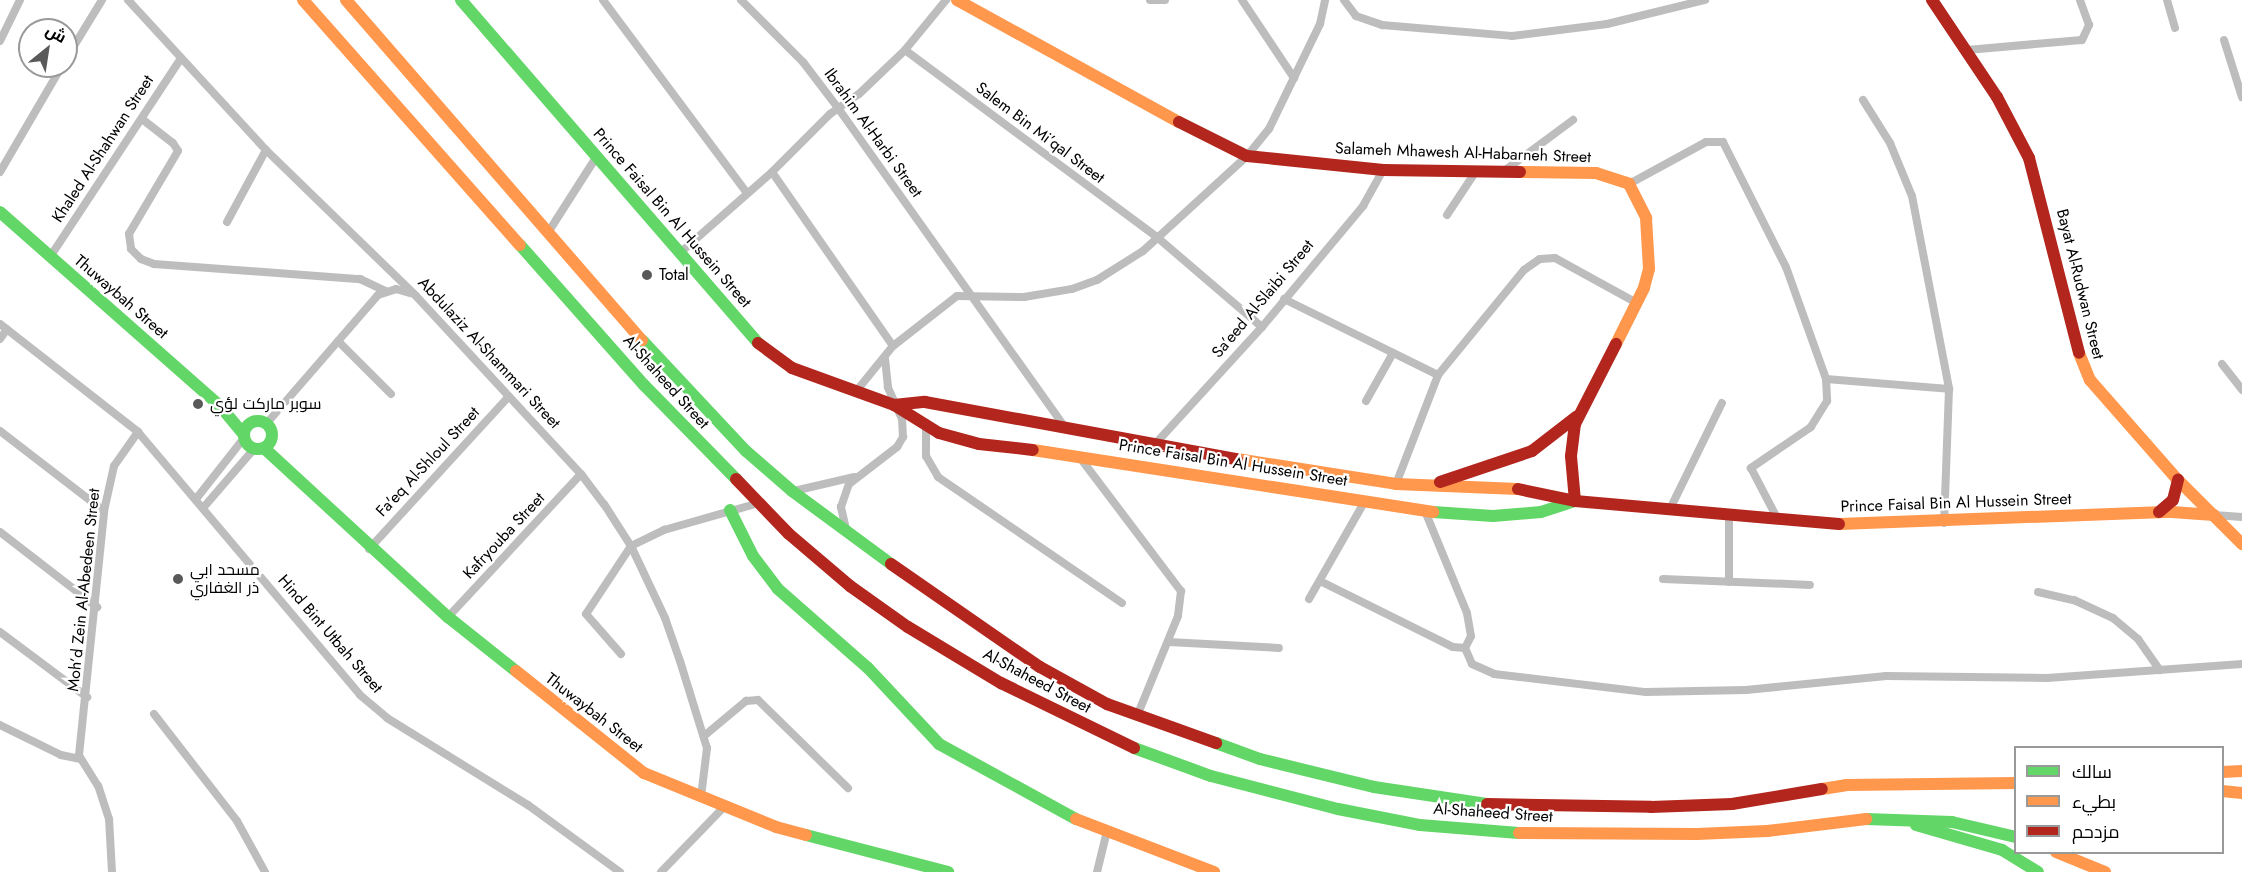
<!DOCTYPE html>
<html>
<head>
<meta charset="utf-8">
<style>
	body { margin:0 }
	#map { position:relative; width:2242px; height:872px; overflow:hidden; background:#fff; font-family:Jost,Cairo,sans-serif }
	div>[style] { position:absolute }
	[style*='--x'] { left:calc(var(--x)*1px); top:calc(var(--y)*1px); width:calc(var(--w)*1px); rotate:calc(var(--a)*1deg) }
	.street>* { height:8px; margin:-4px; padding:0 4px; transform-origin:4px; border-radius:4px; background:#bdbdbd }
	.fast>* { height:12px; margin:-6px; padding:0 6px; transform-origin:6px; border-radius:6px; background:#63d668 }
	.fast>.ring { margin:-6px; padding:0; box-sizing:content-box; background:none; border:12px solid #63d668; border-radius:50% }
	.slow>* { height:12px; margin:-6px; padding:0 6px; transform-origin:6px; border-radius:6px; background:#ff974d }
	.jam>* { height:12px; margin:-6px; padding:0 6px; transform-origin:6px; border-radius:6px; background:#b3261e }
	.dots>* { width:16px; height:16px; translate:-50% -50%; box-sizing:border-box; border:3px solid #fff; border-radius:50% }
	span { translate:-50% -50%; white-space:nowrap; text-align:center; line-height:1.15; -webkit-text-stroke:4.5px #fff; paint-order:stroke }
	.street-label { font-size:16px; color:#000 }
	.poi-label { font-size:16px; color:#000 }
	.left { translate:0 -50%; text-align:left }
	.legend { position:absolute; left:2014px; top:746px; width:210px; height:108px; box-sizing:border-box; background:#fff; border:2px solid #999; margin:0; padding:8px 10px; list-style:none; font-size:18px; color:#000 }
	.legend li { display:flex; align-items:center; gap:12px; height:30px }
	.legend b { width:30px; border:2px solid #999 }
	.north { position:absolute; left:18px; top:18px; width:60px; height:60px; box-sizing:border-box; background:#fff; border:2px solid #999; border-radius:50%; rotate:30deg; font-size:16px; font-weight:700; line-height:24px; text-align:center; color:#000 }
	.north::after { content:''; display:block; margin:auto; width:21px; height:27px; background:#595959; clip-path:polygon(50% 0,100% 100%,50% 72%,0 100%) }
</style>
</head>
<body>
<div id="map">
	<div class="street">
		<div style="--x:128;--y:0;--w:204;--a:47.4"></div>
		<div style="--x:266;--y:150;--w:209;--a:44.2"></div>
		<div style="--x:416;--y:296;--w:243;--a:47.2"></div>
		<div style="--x:581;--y:474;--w:38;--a:53"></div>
		<div style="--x:604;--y:504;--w:50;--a:57.3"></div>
		<div style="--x:631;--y:546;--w:80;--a:64.7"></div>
		<div style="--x:665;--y:618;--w:46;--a:70.8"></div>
		<div style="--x:680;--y:661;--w:91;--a:72.8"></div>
		<div style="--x:707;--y:748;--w:49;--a:97"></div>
		<div style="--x:603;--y:0;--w:241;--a:53.3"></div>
		<div style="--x:741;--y:0;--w:88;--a:45"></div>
		<div style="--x:803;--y:62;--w:58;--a:52.7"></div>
		<div style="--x:838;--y:108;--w:392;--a:54.6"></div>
		<div style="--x:1150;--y:0;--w:15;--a:0"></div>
		<div style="--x:1242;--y:0;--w:94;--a:56.3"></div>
		<div style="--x:1344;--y:0;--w:20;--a:53"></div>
		<div style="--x:1356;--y:16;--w:28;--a:19"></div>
		<div style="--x:1382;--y:25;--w:130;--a:4.8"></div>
		<div style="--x:1512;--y:36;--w:96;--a:-7.2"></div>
		<div style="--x:1607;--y:24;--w:101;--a:-13.8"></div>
		<div style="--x:2167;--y:0;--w:29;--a:74"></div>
		<div style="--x:2224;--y:40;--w:60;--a:72.5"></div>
		<div style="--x:0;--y:41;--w:46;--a:-64"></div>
		<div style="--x:905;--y:50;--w:315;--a:36.6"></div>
		<div style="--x:1158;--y:238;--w:137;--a:40.6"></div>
		<div style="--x:1967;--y:50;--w:115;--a:-5"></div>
		<div style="--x:2082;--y:40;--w:17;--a:-65"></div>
		<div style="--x:2089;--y:25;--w:27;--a:-110"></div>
		<div style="--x:66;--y:59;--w:69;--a:-58.6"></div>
		<div style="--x:1863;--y:100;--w:51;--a:57.9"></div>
		<div style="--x:1890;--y:143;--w:57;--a:67.5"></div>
		<div style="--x:1912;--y:196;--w:197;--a:79.1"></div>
		<div style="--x:1949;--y:389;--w:134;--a:92.1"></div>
		<div style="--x:142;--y:119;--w:39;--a:38"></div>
		<div style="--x:173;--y:143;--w:9;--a:58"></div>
		<div style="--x:178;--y:151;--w:96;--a:120.6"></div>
		<div style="--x:129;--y:234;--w:15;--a:82"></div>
		<div style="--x:131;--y:249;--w:14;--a:45"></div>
		<div style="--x:141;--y:259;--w:14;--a:21"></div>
		<div style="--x:154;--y:264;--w:207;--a:4.2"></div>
		<div style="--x:360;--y:279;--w:29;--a:25"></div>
		<div style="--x:1504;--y:171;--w:86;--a:-36.5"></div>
		<div style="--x:0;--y:172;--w:123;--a:-59.7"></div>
		<div style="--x:772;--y:172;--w:212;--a:55.2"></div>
		<div style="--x:1629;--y:184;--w:88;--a:-28.6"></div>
		<div style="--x:1706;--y:142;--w:17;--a:0"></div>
		<div style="--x:1723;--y:142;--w:140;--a:63.3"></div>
		<div style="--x:1786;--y:267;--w:119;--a:70.3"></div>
		<div style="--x:1826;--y:379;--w:22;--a:87"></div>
		<div style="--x:1827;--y:401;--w:31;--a:122"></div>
		<div style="--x:1811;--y:427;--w:73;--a:145.7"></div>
		<div style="--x:1751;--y:468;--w:56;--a:62.5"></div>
		<div style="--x:1447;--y:215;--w:53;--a:-56.6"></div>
		<div style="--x:227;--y:222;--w:82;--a:-61.6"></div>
		<div style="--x:549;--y:231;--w:89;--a:-57.4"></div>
		<div style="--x:681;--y:252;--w:121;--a:-41.3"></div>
		<div style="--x:772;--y:172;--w:82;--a:-45"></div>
		<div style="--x:830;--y:114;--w:35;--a:-35"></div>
		<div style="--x:859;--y:94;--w:64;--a:-43.7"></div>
		<div style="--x:905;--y:50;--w:65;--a:-50.6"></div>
		<div style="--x:50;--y:257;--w:238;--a:-56.6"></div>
		<div style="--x:1284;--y:299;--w:172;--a:26.3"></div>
		<div style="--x:0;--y:324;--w:175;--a:38"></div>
		<div style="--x:138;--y:432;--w:344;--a:49.8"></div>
		<div style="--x:360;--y:695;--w:35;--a:40"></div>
		<div style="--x:387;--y:718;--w:166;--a:31.7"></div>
		<div style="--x:528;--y:805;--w:114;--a:36.1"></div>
		<div style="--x:0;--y:339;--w:12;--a:-55"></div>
		<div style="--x:338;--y:341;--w:75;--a:45"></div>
		<div style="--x:2222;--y:364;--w:33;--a:52"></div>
		<div style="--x:1826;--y:379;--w:123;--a:4.6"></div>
		<div style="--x:858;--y:389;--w:55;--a:-50.9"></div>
		<div style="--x:893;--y:346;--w:81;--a:-38"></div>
		<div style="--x:957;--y:296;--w:67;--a:0.9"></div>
		<div style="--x:1024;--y:297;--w:49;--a:-9.5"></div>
		<div style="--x:1072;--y:289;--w:27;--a:-20"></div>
		<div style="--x:1097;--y:280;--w:54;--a:-32.2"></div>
		<div style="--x:1143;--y:251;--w:141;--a:-42.4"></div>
		<div style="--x:1247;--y:156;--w:35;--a:-51"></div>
		<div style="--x:1269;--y:129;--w:117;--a:-64.1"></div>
		<div style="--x:1320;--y:24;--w:25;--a:-78"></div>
		<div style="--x:1366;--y:401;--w:55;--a:-60.6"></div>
		<div style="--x:267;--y:423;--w:169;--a:-49.1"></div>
		<div style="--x:378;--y:295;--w:19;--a:-18"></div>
		<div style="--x:396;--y:289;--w:15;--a:16"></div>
		<div style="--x:926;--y:427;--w:29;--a:90"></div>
		<div style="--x:926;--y:456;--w:24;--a:60"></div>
		<div style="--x:938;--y:477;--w:223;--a:34.4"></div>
		<div style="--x:0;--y:431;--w:131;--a:37.6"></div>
		<div style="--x:1157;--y:442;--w:156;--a:-47.6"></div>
		<div style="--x:1262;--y:327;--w:158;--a:-50.1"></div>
		<div style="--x:1363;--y:206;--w:41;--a:-60.9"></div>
		<div style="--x:1078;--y:455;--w:171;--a:52.9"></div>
		<div style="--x:1181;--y:591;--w:25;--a:97"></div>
		<div style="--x:1178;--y:616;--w:108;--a:112.3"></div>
		<div style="--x:1396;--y:484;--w:117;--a:-68.9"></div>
		<div style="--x:1438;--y:375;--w:136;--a:-50.7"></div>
		<div style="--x:1524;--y:270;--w:19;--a:-35"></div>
		<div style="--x:1540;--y:259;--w:15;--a:-4"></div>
		<div style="--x:1555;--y:258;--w:94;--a:28.8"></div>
		<div style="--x:794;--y:491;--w:62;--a:-13.1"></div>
		<div style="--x:196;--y:499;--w:78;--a:-51.8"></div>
		<div style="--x:203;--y:508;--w:78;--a:-49.2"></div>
		<div style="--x:1670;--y:509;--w:118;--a:-63.9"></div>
		<div style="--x:1729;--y:515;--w:67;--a:90"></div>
		<div style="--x:2214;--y:515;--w:28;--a:4"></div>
		<div style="--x:846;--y:529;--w:23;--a:-103"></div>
		<div style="--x:841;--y:507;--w:24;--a:-71"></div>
		<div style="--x:849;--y:484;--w:61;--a:-37.6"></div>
		<div style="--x:897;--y:447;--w:12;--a:-59"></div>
		<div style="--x:903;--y:437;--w:18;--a:-93"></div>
		<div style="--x:902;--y:419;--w:35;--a:-114"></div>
		<div style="--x:888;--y:387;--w:28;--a:-96"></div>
		<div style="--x:0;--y:532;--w:123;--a:37.7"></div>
		<div style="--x:369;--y:549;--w:207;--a:-47.5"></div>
		<div style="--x:1663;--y:579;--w:147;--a:2.3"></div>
		<div style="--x:1320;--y:581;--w:148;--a:26.4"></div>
		<div style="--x:1453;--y:647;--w:12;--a:5"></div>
		<div style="--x:1465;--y:648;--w:13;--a:-63"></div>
		<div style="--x:1471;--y:636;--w:23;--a:-100"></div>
		<div style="--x:1467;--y:613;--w:110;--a:-112.4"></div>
		<div style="--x:2038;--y:592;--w:37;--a:13"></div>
		<div style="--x:2074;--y:600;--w:43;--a:24.8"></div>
		<div style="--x:2113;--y:618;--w:33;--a:40"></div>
		<div style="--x:2138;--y:639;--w:38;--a:55"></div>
		<div style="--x:1309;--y:599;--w:113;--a:-60.3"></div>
		<div style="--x:448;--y:617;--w:195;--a:-47.1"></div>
		<div style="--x:0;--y:632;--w:109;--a:36.8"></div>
		<div style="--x:1169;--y:642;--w:110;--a:3.1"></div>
		<div style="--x:1465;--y:648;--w:17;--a:66"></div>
		<div style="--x:1472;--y:664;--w:24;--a:24"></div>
		<div style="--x:1494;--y:674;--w:153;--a:6.8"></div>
		<div style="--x:1646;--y:692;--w:100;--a:-1.1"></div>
		<div style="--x:1746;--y:690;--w:141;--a:-5.7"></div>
		<div style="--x:1886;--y:676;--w:161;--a:0.7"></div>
		<div style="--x:2047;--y:678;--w:196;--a:-4.1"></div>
		<div style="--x:621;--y:654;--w:53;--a:-131.2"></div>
		<div style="--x:586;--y:614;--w:82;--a:-56.5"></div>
		<div style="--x:631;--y:546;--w:37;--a:-26"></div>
		<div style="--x:664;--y:530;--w:95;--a:-15.9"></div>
		<div style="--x:154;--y:714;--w:135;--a:52.2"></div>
		<div style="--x:237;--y:821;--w:58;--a:61.2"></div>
		<div style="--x:0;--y:725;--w:68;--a:26.2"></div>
		<div style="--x:61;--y:755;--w:19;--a:12"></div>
		<div style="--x:704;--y:736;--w:55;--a:-39.8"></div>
		<div style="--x:746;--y:701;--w:12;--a:-5"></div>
		<div style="--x:758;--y:700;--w:126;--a:44.4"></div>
		<div style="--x:112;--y:872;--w:53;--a:-93.2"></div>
		<div style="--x:109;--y:819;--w:35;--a:-108"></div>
		<div style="--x:98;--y:786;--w:36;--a:-122"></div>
		<div style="--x:79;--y:755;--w:245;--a:-84.1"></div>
		<div style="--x:104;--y:511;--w:46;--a:-77.5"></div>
		<div style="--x:114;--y:466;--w:42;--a:-54.8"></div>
		<div style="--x:661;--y:872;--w:89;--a:-45.9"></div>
		<div style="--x:1097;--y:872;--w:42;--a:-76.3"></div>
	</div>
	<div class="fast">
		<div style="--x:461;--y:0;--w:454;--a:49.1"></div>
		<div style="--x:0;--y:212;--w:293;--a:41.4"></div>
		<div style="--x:220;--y:406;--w:35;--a:50"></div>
		<div style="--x:520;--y:245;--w:187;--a:48.5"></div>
		<div style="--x:644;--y:385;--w:132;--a:45.6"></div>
		<div style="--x:642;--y:340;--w:152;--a:46.9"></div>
		<div style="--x:746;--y:451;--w:61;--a:41"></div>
		<div style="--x:792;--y:491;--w:123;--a:36.4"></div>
		<div class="ring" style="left:244px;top:421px;width:16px;height:16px"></div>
		<div style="--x:264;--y:448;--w:250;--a:42.6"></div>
		<div style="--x:448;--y:617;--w:87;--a:38.5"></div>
		<div style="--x:730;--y:510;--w:51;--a:63.4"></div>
		<div style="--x:753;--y:556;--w:41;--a:52.9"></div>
		<div style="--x:778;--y:589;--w:120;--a:41.3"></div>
		<div style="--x:868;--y:668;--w:104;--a:46.9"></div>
		<div style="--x:939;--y:744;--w:156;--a:28.7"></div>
		<div style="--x:1433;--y:512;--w:60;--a:3.8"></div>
		<div style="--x:1493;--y:516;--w:48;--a:-4.8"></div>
		<div style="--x:1541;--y:512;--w:36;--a:-18"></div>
		<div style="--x:1216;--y:743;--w:47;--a:20"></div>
		<div style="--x:1260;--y:759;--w:117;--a:13.8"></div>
		<div style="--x:1374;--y:787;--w:114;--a:8.6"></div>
		<div style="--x:1134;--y:748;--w:82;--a:20"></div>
		<div style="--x:1211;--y:776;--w:131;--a:14.6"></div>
		<div style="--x:1338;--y:809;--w:84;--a:11"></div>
		<div style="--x:1420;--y:825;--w:99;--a:4.6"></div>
		<div style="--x:1866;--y:819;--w:86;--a:2"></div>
		<div style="--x:1952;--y:822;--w:66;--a:13.2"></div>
		<div style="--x:1916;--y:825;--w:90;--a:16.2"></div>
		<div style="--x:2002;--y:850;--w:42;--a:31.4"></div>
		<div style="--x:806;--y:835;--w:147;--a:14.6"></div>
	</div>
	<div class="slow">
		<div style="--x:303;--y:0;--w:327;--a:48.5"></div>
		<div style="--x:346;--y:0;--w:451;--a:49"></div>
		<div style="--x:957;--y:0;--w:253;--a:28.8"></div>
		<div style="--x:1520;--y:172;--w:76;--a:0.8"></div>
		<div style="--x:1596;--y:173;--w:35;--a:18"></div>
		<div style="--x:1629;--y:184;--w:38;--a:63"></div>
		<div style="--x:1646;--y:218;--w:51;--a:86.6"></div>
		<div style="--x:1649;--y:269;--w:20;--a:105"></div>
		<div style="--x:1644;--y:288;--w:63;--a:116.6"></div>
		<div style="--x:2079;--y:353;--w:29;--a:68"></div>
		<div style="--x:2090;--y:380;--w:133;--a:48.7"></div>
		<div style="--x:2178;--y:480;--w:91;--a:45"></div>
		<div style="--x:1033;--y:450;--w:405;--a:8.8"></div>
		<div style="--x:1237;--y:459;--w:161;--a:8.9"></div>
		<div style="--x:1396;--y:484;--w:122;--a:2.3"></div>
		<div style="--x:1839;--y:524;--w:333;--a:-2.1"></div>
		<div style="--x:2172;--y:512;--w:42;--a:4.1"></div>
		<div style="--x:516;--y:671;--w:164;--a:38.6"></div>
		<div style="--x:644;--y:773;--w:143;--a:22.2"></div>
		<div style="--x:776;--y:827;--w:31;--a:15"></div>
		<div style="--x:2222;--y:772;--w:20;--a:-3"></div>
		<div style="--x:1822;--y:789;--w:24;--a:-9"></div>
		<div style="--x:1846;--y:785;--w:170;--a:-0.7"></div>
		<div style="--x:2222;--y:791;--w:20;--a:6"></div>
		<div style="--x:1076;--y:819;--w:148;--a:21"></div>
		<div style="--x:1519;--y:833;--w:178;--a:0.3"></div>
		<div style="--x:1697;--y:834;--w:70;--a:-2.5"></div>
		<div style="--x:1767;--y:831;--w:100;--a:-6.9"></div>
		<div style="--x:2056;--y:852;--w:53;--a:22.2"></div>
	</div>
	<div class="jam">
		<div style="--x:1932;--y:0;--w:117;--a:56.2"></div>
		<div style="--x:1997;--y:97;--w:69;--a:62.3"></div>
		<div style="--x:2029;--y:158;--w:201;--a:75.6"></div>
		<div style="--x:1179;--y:122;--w:76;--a:26.6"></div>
		<div style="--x:1247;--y:156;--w:137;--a:5.9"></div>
		<div style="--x:1383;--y:170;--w:137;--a:0.8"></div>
		<div style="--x:758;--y:343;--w:42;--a:36.3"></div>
		<div style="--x:792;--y:368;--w:109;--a:19.9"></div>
		<div style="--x:894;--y:405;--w:53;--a:31.9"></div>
		<div style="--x:939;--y:433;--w:41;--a:15.4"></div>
		<div style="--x:979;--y:444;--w:54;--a:6.3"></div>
		<div style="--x:894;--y:405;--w:31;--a:-6"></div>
		<div style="--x:925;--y:402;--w:317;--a:10.4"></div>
		<div style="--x:736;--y:479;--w:76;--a:46.1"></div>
		<div style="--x:789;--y:534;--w:80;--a:40.4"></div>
		<div style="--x:850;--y:586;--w:71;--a:35.3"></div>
		<div style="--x:908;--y:627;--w:109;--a:31.1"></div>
		<div style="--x:1001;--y:683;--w:148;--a:26"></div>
		<div style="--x:1440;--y:482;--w:97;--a:-18.6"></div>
		<div style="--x:1532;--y:451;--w:56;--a:-37.7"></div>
		<div style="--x:1518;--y:489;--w:58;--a:11.9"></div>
		<div style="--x:1575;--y:501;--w:265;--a:5"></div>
		<div style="--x:1575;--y:501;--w:45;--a:-95.1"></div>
		<div style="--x:1571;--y:456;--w:32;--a:-83"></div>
		<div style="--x:1575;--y:424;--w:90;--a:-62.9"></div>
		<div style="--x:2159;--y:512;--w:18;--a:-41"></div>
		<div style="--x:2173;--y:500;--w:21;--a:-76"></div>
		<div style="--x:891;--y:564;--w:181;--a:34.7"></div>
		<div style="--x:1040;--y:667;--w:77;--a:28.9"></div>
		<div style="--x:1107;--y:704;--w:116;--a:19.7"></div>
		<div style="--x:1487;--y:804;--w:164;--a:1"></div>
		<div style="--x:1651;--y:807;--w:81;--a:-2.1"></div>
		<div style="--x:1732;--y:804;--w:91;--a:-9.5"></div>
	</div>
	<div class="dots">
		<div style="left:647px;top:275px;background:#595959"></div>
		<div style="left:198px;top:404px;background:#595959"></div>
		<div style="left:178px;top:579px;background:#595959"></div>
	</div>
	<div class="street-label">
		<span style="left:873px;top:133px;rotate:54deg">Ibrahim Al-Harbi Street</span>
		<span style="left:1040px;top:133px;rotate:37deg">Salem Bin Mi’qal Street</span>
		<span style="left:103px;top:149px;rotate:-57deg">Khaled Al-Shahwan Street</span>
		<span style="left:1463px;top:153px;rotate:2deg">Salameh Mhawesh Al-Habarneh Street</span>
		<span style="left:672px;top:218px;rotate:49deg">Prince Faisal Bin Al Hussein Street</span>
		<span style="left:2080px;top:284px;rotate:76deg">Bayat Al-Rudwan Street</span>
		<span style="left:121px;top:297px;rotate:41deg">Thuwaybah Street</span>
		<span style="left:1263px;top:299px;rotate:-50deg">Sa’eed Al-Slaibi Street</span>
		<span style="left:489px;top:353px;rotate:47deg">Abdulaziz Al-Shammari Street</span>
		<span style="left:666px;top:382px;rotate:48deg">Al-Shaheed Street</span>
		<span style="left:428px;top:462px;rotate:-47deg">Fa'eq Al-Shloul Street</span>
		<span style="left:1233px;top:463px;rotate:9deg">Prince Faisal Bin Al Hussein Street</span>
		<span style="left:1956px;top:503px;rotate:-2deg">Prince Faisal Bin Al Hussein Street</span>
		<span style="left:504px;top:536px;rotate:-47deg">Kafryouba Street</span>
		<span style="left:84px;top:590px;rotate:-84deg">Moh’d Zein Al-Abedeen Street</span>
		<span style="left:330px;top:634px;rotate:49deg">Hind Bint Utbah Street</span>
		<span style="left:1037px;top:681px;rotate:28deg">Al-Shaheed Street</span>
		<span style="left:594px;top:713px;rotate:38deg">Thuwaybah Street</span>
		<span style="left:1493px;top:813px;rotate:4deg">Al-Shaheed Street</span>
	</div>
	<div class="poi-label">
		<span class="left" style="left:659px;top:275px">Total</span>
		<span class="left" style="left:210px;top:404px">سوبر ماركت لؤي</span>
		<span class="left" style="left:190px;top:579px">مسحد ابي<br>ذر الغفاري</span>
	</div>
	<ul class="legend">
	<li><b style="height:8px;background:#63d668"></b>سالك</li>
	<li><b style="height:8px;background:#ff974d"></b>بطيء</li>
	<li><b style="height:8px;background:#b3261e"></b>مزدحم</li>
	</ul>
	<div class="north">ش</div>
</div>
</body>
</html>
